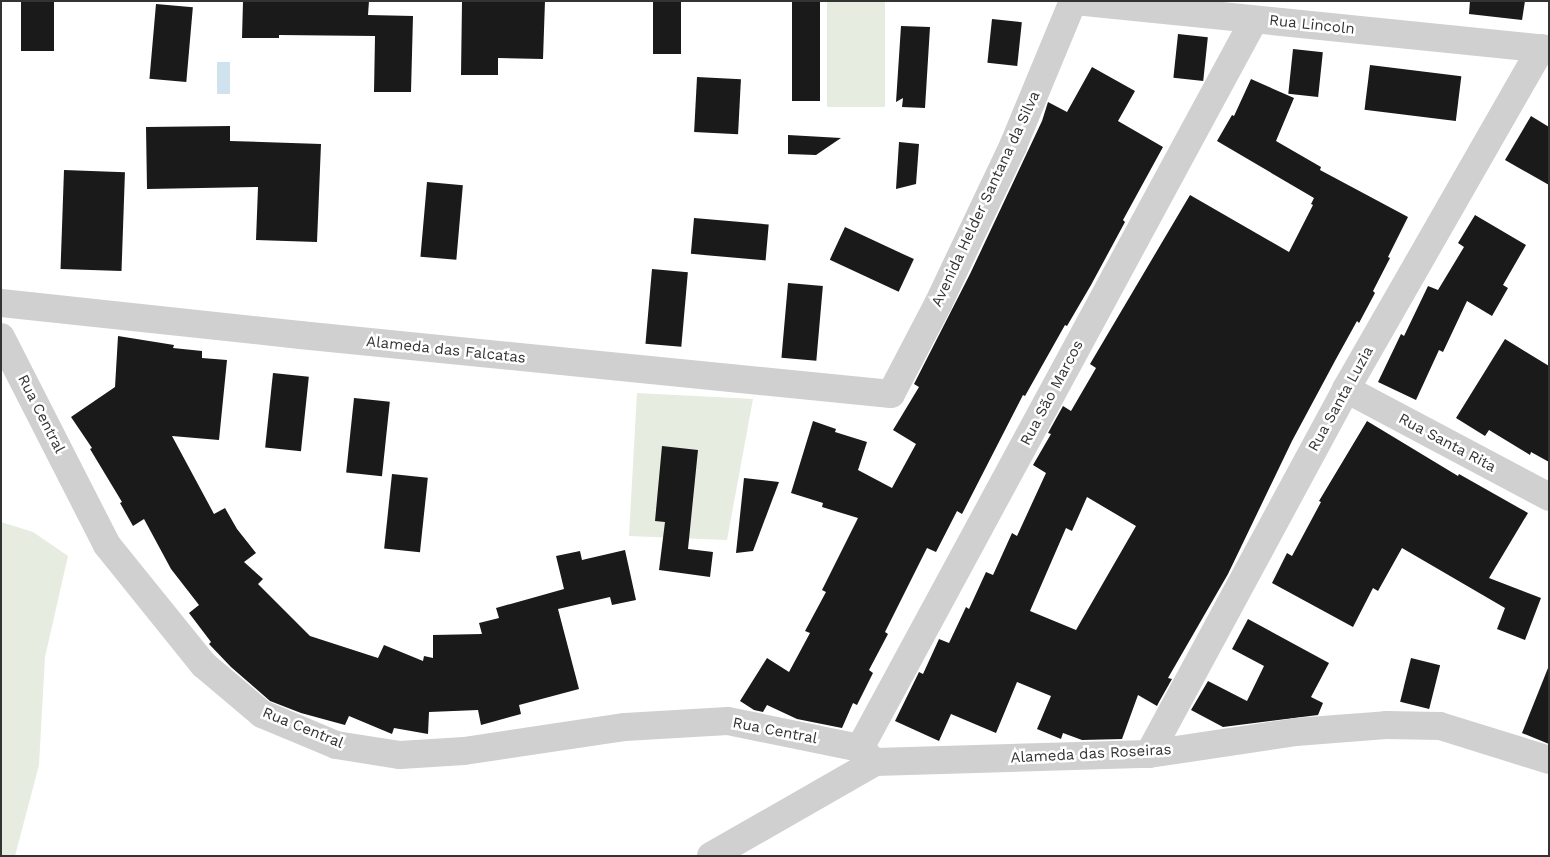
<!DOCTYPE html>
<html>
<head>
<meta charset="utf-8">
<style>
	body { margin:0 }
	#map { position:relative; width:1550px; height:857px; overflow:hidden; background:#fff; font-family:"Work Sans",sans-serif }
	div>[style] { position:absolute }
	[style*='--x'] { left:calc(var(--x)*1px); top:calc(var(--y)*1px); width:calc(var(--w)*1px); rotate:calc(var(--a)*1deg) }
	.green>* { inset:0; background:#e6ecdf; transform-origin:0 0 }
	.water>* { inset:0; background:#cfe2ee; transform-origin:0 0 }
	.building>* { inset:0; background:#1a1a1a; transform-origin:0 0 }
	.street>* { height:28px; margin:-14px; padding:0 14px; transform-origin:14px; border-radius:14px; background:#d0d0d0 }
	span { translate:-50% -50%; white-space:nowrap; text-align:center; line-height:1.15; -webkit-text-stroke:5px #fff; paint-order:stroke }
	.street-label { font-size:15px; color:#333 }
	.frame { position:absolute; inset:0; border:2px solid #333; pointer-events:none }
</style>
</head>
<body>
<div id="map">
	<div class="green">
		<div style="left:827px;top:1px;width:58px;height:106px"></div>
		<div style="clip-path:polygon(637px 393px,753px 399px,727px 540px,629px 536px)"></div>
		<div style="clip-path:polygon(1px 522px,33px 532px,68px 556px,45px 657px,39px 765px,15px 856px,1px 856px)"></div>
	</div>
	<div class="water">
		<div style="left:217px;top:62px;width:13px;height:32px"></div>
	</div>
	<div class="building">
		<div style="left:21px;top:1px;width:33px;height:50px"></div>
		<div style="clip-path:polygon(243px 1px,369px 1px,368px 15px,413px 16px,411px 92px,374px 92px,375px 36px,279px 35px,279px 38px,242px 38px)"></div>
		<div style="clip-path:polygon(462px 1px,545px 1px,543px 59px,498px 58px,498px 75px,461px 75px)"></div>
		<div style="left:653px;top:1px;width:28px;height:53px"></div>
		<div style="left:792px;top:1px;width:28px;height:100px"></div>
		<div style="clip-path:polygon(1470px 1px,1525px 1px,1522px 20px,1469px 14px)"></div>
		<div style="left:156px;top:4px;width:37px;height:75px;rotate:5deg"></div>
		<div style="left:992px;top:19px;width:30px;height:44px;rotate:6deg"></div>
		<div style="clip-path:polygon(901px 26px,930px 27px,925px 108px,902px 107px,903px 98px,896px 102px)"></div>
		<div style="left:1178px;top:34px;width:30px;height:44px;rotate:6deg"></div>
		<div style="left:1293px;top:49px;width:30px;height:45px;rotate:6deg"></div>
		<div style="left:1370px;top:65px;width:92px;height:45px;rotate:7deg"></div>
		<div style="clip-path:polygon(1092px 67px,1135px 91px,1118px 121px,1163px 147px,1123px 220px,1125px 222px,1091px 285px,1067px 326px,1065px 325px,1025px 396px,1023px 395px,962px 514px,957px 511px,936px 552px,927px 548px,885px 632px,888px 634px,869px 670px,873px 673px,857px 705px,853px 703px,842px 728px,797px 719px,767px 705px,763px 712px,754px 710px,740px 701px,767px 658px,789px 672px,810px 633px,805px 631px,826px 592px,822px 590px,858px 518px,822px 507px,823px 503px,791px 493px,813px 421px,836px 429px,835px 432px,867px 442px,858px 470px,892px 488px,916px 444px,893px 430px,919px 387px,914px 384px,970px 274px,1042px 121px,1048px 102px,1067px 112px)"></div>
		<div style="left:697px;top:77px;width:44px;height:55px;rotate:3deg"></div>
		<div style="clip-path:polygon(evenodd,1251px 79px,1294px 98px,1276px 141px,1321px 167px,1320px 170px,1408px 217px,1388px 257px,1390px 258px,1373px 291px,1375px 293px,1359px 323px,1357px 321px,1336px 359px,1292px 441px,1228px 574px,1168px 678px,1172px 679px,1159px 702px,1157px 706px,1138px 695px,1122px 739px,1082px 740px,1063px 733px,1061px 739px,1037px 729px,1051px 696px,1017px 682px,996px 733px,951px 714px,939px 741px,895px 721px,919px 672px,923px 674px,939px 639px,949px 643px,966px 607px,969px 609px,986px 572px,993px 575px,1012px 533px,1017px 536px,1046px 473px,1033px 465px,1051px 434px,1048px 433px,1063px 406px,1071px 411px,1096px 368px,1090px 364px,1190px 195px,1289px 252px,1313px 205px,1311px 204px,1314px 198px,1217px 141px,1232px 115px,1234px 116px,1251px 79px,1087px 497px,1136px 526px,1076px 630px,1030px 611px,1066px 528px,1072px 531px,1087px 497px)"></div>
		<div style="clip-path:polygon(1531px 116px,1549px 127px,1549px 185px,1505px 160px)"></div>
		<div style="clip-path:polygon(230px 126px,230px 141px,321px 144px,317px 242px,256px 240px,258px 187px,147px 189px,146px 127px)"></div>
		<div style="clip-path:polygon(788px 135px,841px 138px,816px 155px,788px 154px)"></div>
		<div style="clip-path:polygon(899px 142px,919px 144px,916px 184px,896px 189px)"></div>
		<div style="left:64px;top:170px;width:61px;height:99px;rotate:2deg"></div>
		<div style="left:427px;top:182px;width:36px;height:75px;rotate:5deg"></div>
		<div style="clip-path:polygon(1475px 215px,1526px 245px,1503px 285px,1508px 288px,1492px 316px,1467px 301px,1443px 352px,1439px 350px,1416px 400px,1378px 382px,1401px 334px,1404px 336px,1428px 286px,1438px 290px,1464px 247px,1458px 243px)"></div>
		<div style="left:694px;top:218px;width:75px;height:36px;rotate:5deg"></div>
		<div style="left:845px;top:227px;width:76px;height:36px;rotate:25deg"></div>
		<div style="left:652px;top:269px;width:36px;height:75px;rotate:5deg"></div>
		<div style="left:788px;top:283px;width:35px;height:75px;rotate:5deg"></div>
		<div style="clip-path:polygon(118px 336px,174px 345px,173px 348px,202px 351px,202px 358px,227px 360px,219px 440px,172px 436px,214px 514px,225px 508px,237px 529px,256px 553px,244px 562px,263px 579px,258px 584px,310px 636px,378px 658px,384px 645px,423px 661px,424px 656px,433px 658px,433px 635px,482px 634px,479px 623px,499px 618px,496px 608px,564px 589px,556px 556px,580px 551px,582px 560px,625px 550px,636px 600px,612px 605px,610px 597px,558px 609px,579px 689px,519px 705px,521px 714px,481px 725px,478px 710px,429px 712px,428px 734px,394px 728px,392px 734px,349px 716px,345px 725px,301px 713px,270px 701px,231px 667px,209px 644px,211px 642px,189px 613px,199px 605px,171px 569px,144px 519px,133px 526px,120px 503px,122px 502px,90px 449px,92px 448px,71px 417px,115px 387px)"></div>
		<div style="clip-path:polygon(1505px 339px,1549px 366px,1549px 462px,1531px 452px,1530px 455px,1489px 430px,1485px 436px,1456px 418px)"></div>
		<div style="left:273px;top:373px;width:36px;height:75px;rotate:6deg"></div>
		<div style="left:354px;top:398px;width:36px;height:75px;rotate:6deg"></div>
		<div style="clip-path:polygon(1367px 421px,1458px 476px,1459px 474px,1528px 513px,1489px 578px,1541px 598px,1525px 640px,1497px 629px,1505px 608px,1402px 548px,1378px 591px,1373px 588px,1353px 627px,1272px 583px,1287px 553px,1292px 556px,1321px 502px,1319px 501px)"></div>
		<div style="clip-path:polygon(662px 446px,698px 450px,688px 549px,713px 552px,710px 577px,659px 570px,665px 522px,655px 521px)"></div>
		<div style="left:392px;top:474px;width:36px;height:75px;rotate:6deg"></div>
		<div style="clip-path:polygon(744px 478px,779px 482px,753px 551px,736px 553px)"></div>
		<div style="clip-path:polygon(1248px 619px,1329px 663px,1311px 697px,1323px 703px,1318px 715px,1223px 727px,1191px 710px,1208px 681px,1247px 701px,1264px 666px,1232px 649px)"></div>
		<div style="left:1411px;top:658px;width:30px;height:45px;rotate:14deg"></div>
		<div style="clip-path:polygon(1548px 668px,1549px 668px,1549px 744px,1522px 733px)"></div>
	</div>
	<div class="street">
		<div style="--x:1075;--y:1;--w:476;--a:5.8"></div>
		<div style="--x:1;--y:303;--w:301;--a:6.1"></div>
		<div style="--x:300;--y:335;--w:594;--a:5.7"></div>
		<div style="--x:891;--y:394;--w:102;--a:-62.4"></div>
		<div style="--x:938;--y:304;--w:175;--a:-64.6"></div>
		<div style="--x:1013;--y:146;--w:157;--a:-67.5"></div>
		<div style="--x:1;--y:337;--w:233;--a:63"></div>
		<div style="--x:107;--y:545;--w:154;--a:51.1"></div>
		<div style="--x:204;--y:665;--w:76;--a:40.2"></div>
		<div style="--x:262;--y:714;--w:80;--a:22.7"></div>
		<div style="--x:336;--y:745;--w:65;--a:8.9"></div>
		<div style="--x:400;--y:755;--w:64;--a:-3.6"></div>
		<div style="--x:464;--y:751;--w:163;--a:-8.5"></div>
		<div style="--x:625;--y:727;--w:103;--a:-3.3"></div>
		<div style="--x:728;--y:721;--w:135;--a:11.6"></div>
		<div style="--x:1346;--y:389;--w:230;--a:28"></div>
		<div style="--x:1149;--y:754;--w:415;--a:-61.6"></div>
		<div style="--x:1346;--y:389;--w:393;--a:-60.2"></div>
		<div style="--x:873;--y:761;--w:18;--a:-135"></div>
		<div style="--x:860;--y:748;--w:828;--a:-61.58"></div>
		<div style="--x:711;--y:856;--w:189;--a:-29.8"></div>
		<div style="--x:875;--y:762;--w:274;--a:-1.7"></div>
		<div style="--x:1149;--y:754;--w:149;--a:-8.5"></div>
		<div style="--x:1296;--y:732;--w:90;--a:-4.4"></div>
		<div style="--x:1386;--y:725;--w:54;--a:1.1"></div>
		<div style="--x:1440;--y:726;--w:114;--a:17.3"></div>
	</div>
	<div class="street-label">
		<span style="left:1312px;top:25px;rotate:6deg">Rua Lincoln</span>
		<span style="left:986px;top:199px;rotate:-65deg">Avenida Helder Santana da Silva</span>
		<span style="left:446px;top:350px;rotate:6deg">Alameda das Falcatas</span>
		<span style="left:1052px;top:393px;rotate:-62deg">Rua São Marcos</span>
		<span style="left:1341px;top:399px;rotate:-61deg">Rua Santa Luzia</span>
		<span style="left:41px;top:414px;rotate:63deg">Rua Central</span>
		<span style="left:1447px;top:443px;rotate:28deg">Rua Santa Rita</span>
		<span style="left:303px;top:728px;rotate:22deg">Rua Central</span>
		<span style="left:775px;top:731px;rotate:11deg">Rua Central</span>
		<span style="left:1091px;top:754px;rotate:-3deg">Alameda das Roseiras</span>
	</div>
	<div class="frame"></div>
</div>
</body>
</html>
